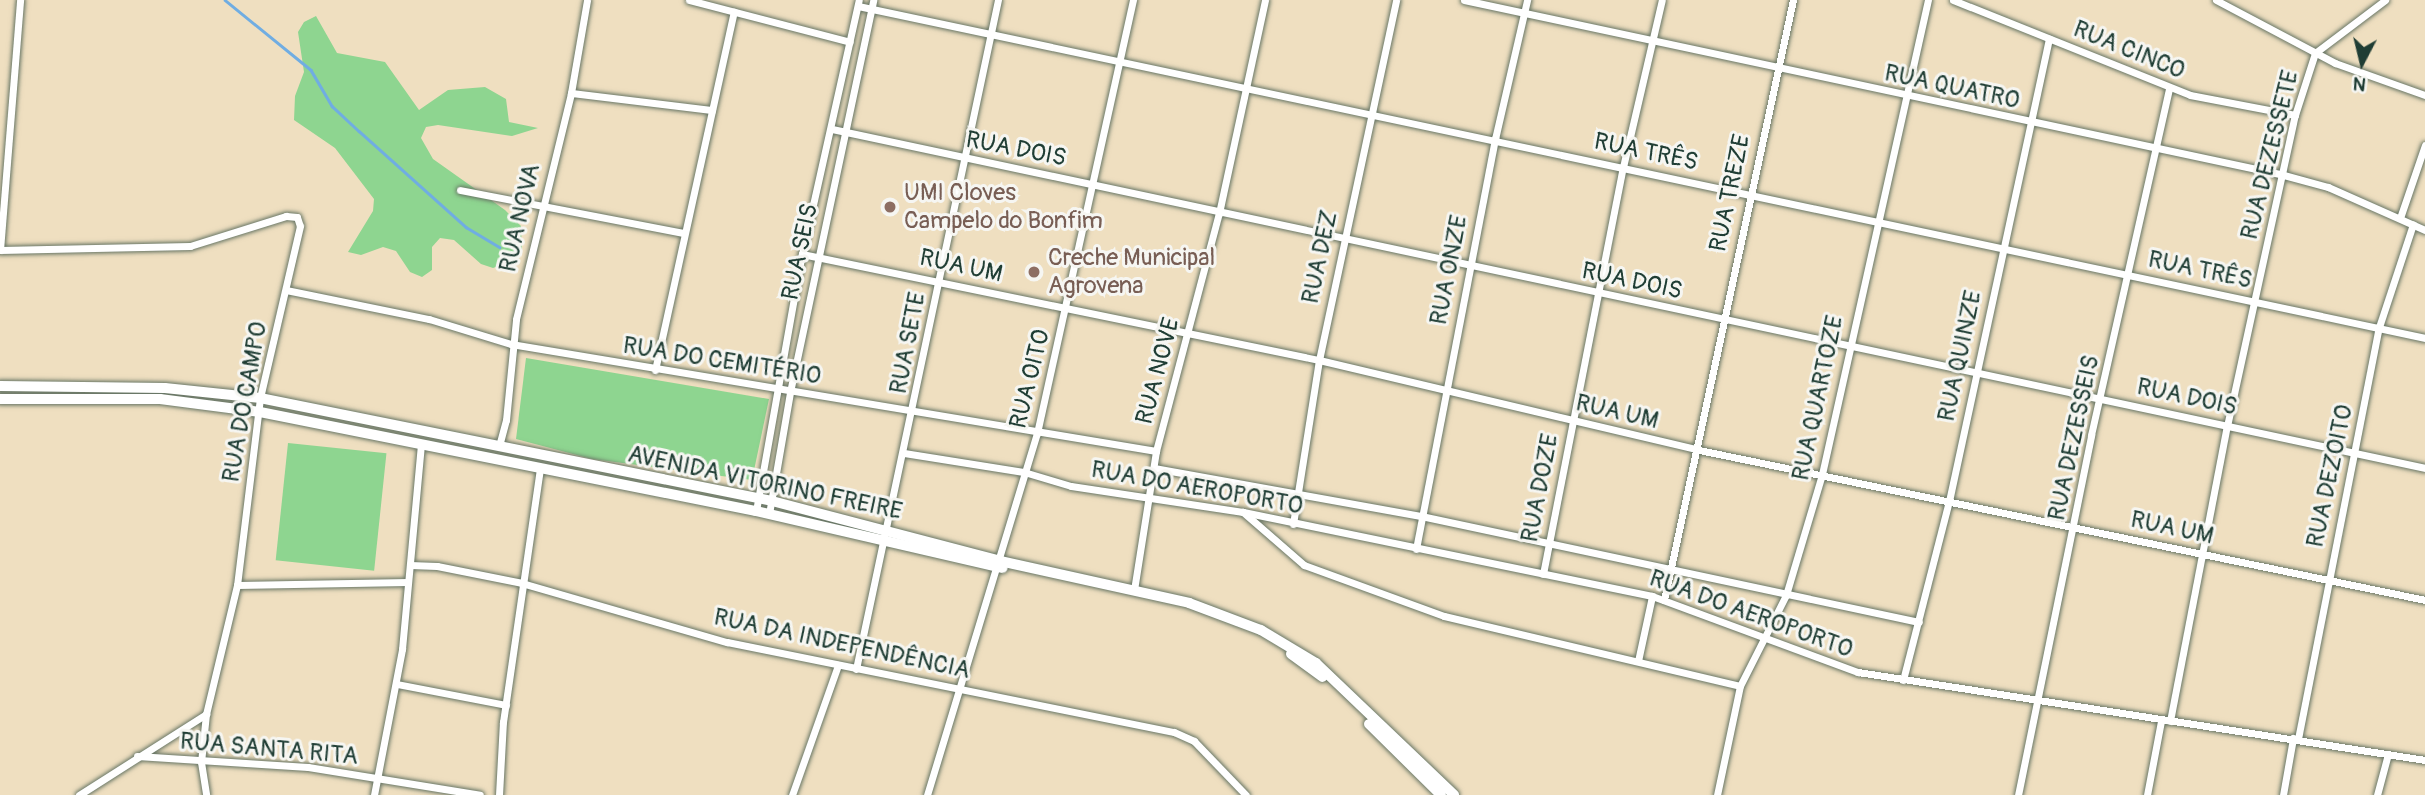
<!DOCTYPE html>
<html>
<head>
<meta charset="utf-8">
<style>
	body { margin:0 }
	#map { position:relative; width:2425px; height:795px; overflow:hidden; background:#efdfc0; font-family:Pangolin,sans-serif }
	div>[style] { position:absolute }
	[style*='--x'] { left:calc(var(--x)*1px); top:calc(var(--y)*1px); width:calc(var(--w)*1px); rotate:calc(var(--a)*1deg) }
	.green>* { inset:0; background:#8ed590; transform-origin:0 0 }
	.stream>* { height:2.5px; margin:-1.25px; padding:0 1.25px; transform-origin:1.25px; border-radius:1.25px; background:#70ade2 }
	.roads { filter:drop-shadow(0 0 2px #687665) drop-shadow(0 0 2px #687665) }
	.street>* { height:7px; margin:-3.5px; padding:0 3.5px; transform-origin:3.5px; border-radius:3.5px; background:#fff }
	.secondary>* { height:10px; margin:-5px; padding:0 5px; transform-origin:5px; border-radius:5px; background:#fff }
	.dots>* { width:19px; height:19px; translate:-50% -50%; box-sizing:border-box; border:4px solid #f6f6f2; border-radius:50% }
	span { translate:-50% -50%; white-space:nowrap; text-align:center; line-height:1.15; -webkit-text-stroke:6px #f6f6f2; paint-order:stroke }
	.street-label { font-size:24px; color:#1f3d34 }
	.education-label { font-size:24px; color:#785e54 }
	.left { translate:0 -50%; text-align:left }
	.north { position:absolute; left:2327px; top:28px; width:70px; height:70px; -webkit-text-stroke:5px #f6f6f2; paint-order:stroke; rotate:187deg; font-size:19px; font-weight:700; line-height:28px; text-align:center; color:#1f3d34 }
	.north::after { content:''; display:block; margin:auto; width:24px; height:32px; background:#1f3d34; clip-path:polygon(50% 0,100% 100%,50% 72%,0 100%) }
</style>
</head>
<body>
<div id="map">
	<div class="green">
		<div style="clip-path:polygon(316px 16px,337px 53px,385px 62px,419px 110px,448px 90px,485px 87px,506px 99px,509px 122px,538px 128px,512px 136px,438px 125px,426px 127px,421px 138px,433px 159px,505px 210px,521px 226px,522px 250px,515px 260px,493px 268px,481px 264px,454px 240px,440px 238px,432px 247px,432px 270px,422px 277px,410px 272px,396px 251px,383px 247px,361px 255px,348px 252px,373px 211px,374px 199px,335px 148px,294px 120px,295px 96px,304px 72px,298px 32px,304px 22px)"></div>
		<div style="clip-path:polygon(526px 358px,769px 399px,752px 480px,592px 459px,516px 439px)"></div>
		<div style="left:288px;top:443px;width:99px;height:118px;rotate:6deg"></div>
	</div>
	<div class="stream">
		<div style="--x:225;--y:0;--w:111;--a:39.1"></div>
		<div style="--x:311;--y:70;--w:42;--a:59.7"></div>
		<div style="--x:332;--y:106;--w:37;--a:43"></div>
		<div style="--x:359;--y:131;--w:144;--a:41.9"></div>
		<div style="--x:466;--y:227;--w:39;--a:31"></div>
	</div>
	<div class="roads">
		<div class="street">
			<div style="--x:689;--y:0;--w:166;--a:14.6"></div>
			<div style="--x:1464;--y:0;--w:834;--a:12.04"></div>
			<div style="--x:2280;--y:174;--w:50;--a:15.2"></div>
			<div style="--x:2328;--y:187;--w:106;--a:23.9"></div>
			<div style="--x:1953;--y:0;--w:255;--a:21.8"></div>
			<div style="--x:2190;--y:95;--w:107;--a:10.8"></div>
			<div style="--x:2216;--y:0;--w:135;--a:27.9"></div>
			<div style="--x:2335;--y:63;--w:96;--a:19.6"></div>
			<div style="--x:858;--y:6;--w:1602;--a:11.96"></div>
			<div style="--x:571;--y:93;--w:142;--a:6.9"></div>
			<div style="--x:832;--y:129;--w:1629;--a:12.01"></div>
			<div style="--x:460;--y:190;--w:228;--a:10.9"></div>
			<div style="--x:2400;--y:218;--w:77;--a:-71.1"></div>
			<div style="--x:0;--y:250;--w:190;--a:-1.2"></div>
			<div style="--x:190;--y:246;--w:101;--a:-17.4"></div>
			<div style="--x:286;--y:216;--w:11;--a:5"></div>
			<div style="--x:297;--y:217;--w:9;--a:72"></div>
			<div style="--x:300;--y:226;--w:177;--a:103.1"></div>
			<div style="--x:260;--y:398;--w:188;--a:97"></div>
			<div style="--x:237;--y:585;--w:133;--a:103.5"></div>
			<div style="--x:206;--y:714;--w:48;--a:95.9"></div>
			<div style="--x:201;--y:762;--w:33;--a:81"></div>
			<div style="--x:0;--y:250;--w:251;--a:-85.4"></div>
			<div style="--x:802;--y:254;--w:528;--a:11.59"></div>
			<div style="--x:1319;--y:360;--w:391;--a:13.3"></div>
			<div style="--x:1699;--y:450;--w:741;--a:11.67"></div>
			<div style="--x:286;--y:290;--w:146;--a:11.5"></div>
			<div style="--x:429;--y:319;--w:86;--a:17"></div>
			<div style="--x:511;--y:344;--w:654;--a:9.42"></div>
			<div style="--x:655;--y:370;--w:367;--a:-77.6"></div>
			<div style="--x:499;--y:446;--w:27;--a:-75"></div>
			<div style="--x:506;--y:420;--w:101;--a:-84.3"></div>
			<div style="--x:516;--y:319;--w:233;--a:-76.3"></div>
			<div style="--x:571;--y:93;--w:94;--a:-80.2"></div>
			<div style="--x:904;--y:453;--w:121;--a:9"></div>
			<div style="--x:1024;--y:472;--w:49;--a:16.6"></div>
			<div style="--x:1071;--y:486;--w:174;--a:8.6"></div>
			<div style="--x:1243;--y:512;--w:418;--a:11.6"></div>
			<div style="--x:1652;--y:596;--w:220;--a:20.3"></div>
			<div style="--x:1858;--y:672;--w:574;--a:8.82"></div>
			<div style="--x:1154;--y:468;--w:271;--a:10.2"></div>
			<div style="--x:1421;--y:516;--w:509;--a:12.02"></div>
			<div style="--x:756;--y:511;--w:261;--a:-79.9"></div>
			<div style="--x:802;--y:254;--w:260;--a:-77.4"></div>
			<div style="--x:1243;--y:512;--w:81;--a:41"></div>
			<div style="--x:1304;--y:565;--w:149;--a:20"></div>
			<div style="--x:1444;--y:616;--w:304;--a:13.3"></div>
			<div style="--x:769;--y:514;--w:124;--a:-80.2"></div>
			<div style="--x:790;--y:392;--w:401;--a:-78"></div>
			<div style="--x:1293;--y:524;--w:166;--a:-81"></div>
			<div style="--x:1319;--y:360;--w:368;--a:-77.9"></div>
			<div style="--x:1416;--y:549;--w:418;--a:-79.1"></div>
			<div style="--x:1495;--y:139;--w:143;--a:-77"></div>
			<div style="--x:410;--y:565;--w:27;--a:2"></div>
			<div style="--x:437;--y:566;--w:87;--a:11.3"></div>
			<div style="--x:522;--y:583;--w:213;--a:16.1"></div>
			<div style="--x:727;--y:642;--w:456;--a:11.4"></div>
			<div style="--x:1174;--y:732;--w:22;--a:24"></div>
			<div style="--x:1194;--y:741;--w:75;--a:46.1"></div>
			<div style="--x:1543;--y:574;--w:415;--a:-78.9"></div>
			<div style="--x:1623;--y:167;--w:171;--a:-76.9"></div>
			<div style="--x:237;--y:585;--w:171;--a:-1"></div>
			<div style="--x:1134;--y:590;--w:141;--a:-81"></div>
			<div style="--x:1156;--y:451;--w:246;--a:-75.2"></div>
			<div style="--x:1219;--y:213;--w:218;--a:-77.8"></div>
			<div style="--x:1664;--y:600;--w:614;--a:-77.87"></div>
			<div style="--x:1638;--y:661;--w:66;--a:-77.8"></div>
			<div style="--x:856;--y:669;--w:684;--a:-78.02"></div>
			<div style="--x:1903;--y:680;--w:185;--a:-75.6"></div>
			<div style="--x:1949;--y:501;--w:473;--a:-77.8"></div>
			<div style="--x:397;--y:684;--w:111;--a:10.9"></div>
			<div style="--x:2170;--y:721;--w:300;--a:-79.1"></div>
			<div style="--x:2227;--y:426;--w:318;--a:-77.7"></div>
			<div style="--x:2295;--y:115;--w:65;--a:-72.1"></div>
			<div style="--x:2315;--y:53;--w:88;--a:-37.1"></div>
			<div style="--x:2298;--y:739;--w:420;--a:-78.9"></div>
			<div style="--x:2379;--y:327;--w:108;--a:-71.7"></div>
			<div style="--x:137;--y:756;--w:171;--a:3.7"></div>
			<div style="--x:308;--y:767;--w:174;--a:9.2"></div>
			<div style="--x:79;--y:795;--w:151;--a:-32.5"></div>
			<div style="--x:374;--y:795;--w:149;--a:-79.1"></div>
			<div style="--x:402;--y:649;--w:204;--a:-84.7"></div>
			<div style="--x:499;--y:795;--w:73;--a:-86.9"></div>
			<div style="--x:503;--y:722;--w:257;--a:-81.7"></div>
			<div style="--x:792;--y:795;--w:138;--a:-70.5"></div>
			<div style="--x:927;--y:795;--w:378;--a:-73.1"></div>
			<div style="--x:1037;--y:433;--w:444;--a:-77.5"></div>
			<div style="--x:1717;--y:795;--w:111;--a:-78.1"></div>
			<div style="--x:1740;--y:686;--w:102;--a:-63.2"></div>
			<div style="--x:1786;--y:595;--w:126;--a:-73.4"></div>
			<div style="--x:1822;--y:474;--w:486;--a:-77.4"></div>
			<div style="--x:2018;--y:795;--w:367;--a:-78.5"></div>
			<div style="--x:2091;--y:435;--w:356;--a:-77.3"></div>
			<div style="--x:2147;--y:795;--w:75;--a:-79.3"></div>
			<div style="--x:2283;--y:795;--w:58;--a:-80"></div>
			<div style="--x:2377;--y:795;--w:42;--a:-75"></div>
		</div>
		<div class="secondary">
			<div style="--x:0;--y:386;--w:165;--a:0.7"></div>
			<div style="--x:165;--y:388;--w:96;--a:6"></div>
			<div style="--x:260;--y:398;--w:522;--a:11.37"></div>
			<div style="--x:772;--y:501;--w:236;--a:14.7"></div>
			<div style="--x:1000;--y:561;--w:194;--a:12.5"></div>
			<div style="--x:1189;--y:603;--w:77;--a:20.6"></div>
			<div style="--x:1261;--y:630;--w:64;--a:31"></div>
			<div style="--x:1316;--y:663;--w:191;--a:43.7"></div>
			<div style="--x:0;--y:399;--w:160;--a:0"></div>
			<div style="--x:160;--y:399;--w:101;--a:7.4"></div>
			<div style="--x:260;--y:412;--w:506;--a:11.29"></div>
			<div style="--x:756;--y:511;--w:253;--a:13"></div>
			<div style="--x:1291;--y:654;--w:39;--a:36"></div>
			<div style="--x:1369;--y:724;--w:101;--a:44.6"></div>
		</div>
	</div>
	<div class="dots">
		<div style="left:890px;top:207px;background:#8d6e63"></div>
		<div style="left:1034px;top:272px;background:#8d6e63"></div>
	</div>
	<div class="street-label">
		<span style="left:2129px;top:50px;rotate:22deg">RUA CINCO</span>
		<span style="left:1952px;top:87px;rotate:12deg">RUA QUATRO</span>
		<span style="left:1016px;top:149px;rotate:11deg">RUA DOIS</span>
		<span style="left:1646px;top:152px;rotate:12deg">RUA TRÊS</span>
		<span style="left:2270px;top:155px;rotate:-76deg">RUA DEZESSETE</span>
		<span style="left:1730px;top:193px;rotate:-78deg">RUA TREZE</span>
		<span style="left:520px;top:218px;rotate:-77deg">RUA NOVA</span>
		<span style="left:800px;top:252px;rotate:-78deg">RUA SEIS</span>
		<span style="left:1320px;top:257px;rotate:-78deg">RUA DEZ</span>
		<span style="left:961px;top:266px;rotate:12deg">RUA UM</span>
		<span style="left:1449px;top:270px;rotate:-79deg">RUA ONZE</span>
		<span style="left:2200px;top:270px;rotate:12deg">RUA TRÊS</span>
		<span style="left:1632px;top:281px;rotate:12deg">RUA DOIS</span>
		<span style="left:908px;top:343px;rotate:-79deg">RUA SETE</span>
		<span style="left:1960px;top:356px;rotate:-78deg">RUA QUINZE</span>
		<span style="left:722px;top:361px;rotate:9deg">RUA DO CEMITÉRIO</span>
		<span style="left:1158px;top:371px;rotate:-75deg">RUA NOVE</span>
		<span style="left:1030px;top:379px;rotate:-76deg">RUA OITO</span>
		<span style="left:2187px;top:397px;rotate:12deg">RUA DOIS</span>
		<span style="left:1818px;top:398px;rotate:-78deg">RUA QUARTOZE</span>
		<span style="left:245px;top:402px;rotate:-80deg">RUA DO CAMPO</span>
		<span style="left:1617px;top:412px;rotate:13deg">RUA UM</span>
		<span style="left:2074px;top:438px;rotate:-78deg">RUA DEZESSEIS</span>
		<span style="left:2330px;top:476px;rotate:-78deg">RUA DEZOITO</span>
		<span style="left:765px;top:483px;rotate:12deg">AVENIDA VITORINO FREIRE</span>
		<span style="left:1197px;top:488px;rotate:10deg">RUA DO AEROPORTO</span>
		<span style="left:1540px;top:488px;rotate:-79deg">RUA DOZE</span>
		<span style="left:2172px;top:528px;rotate:12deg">RUA UM</span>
		<span style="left:1751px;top:614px;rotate:20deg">RUA DO AEROPORTO</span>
		<span style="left:842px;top:644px;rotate:12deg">RUA DA INDEPENDÊNCIA</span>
		<span style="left:269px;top:749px;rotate:5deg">RUA SANTA RITA</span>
	</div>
	<div class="education-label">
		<span class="left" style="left:904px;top:207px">UMI Cloves<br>Campelo do Bonfim</span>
		<span class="left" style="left:1048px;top:272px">Creche Municipal<br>Agrovena</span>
	</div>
	<div class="north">N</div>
</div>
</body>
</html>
